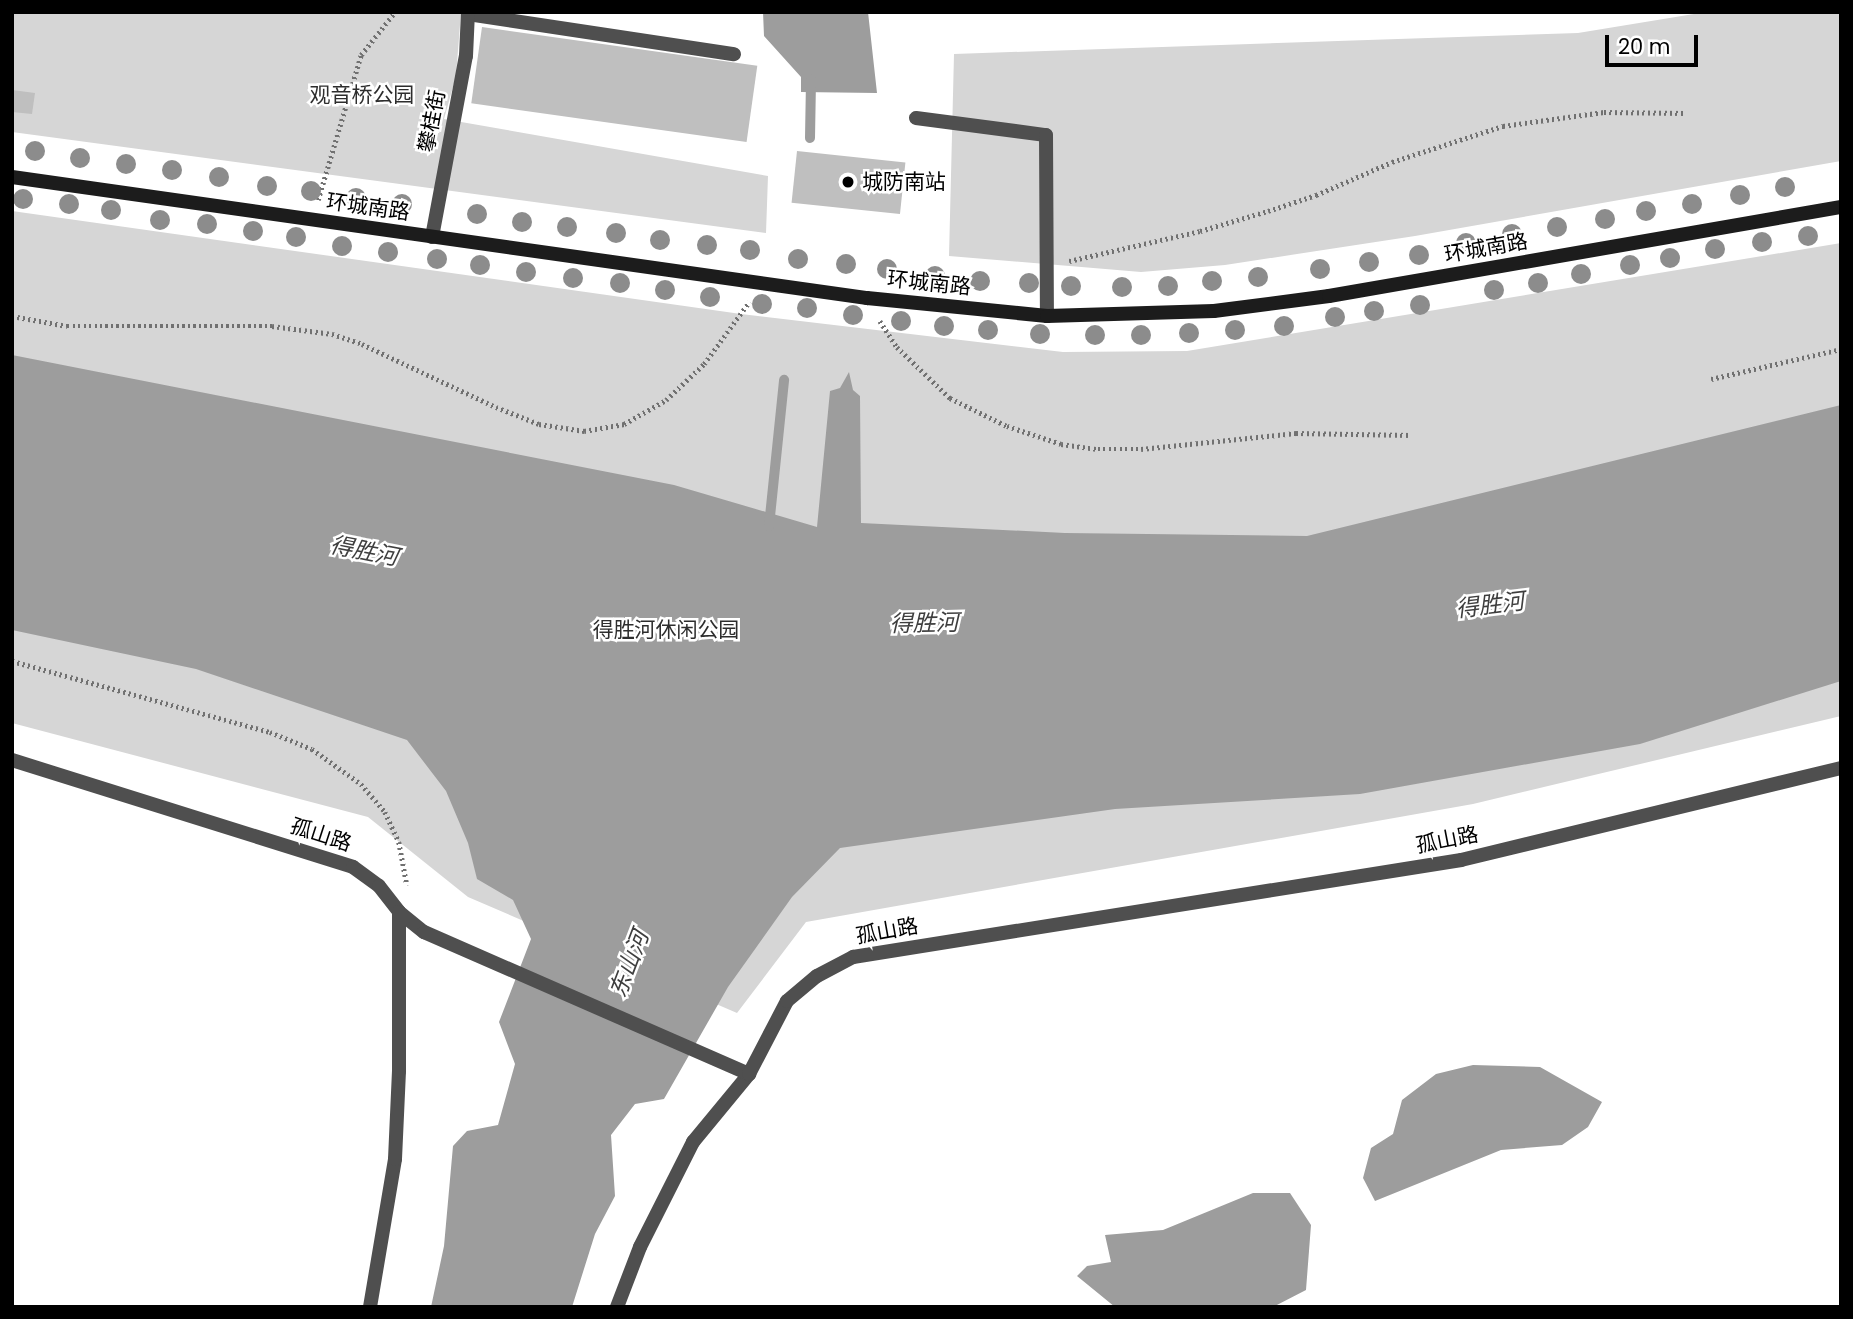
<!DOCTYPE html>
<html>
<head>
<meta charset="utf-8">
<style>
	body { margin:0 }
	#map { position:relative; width:1853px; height:1319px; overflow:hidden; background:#fff; font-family:Poppins,"Noto Sans SC",sans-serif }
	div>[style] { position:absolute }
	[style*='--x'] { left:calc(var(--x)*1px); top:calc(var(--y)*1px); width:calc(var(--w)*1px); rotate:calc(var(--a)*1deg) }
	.green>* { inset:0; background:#d6d6d6 }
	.water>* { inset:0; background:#9d9d9d }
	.stream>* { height:10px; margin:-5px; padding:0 5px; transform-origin:5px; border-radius:5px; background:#9d9d9d }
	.building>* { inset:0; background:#bfbfbf; transform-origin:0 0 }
	.path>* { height:4.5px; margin-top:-2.25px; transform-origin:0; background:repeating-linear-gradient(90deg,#717171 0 2px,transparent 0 5.5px) }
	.service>* { height:14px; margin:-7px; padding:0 7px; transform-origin:7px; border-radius:7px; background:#4f4f4f }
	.minor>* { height:14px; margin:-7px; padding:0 7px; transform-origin:7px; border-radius:7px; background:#4f4f4f }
	.tertiary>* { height:14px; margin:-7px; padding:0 7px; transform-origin:7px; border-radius:7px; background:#4f4f4f }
	.secondary>* { height:14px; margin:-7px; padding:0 7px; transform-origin:7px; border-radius:7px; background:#1c1c1c }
	.trees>* { width:20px; height:20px; margin:-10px; border-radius:50%; background:#8c8c8c }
	.dots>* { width:19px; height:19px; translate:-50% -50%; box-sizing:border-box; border:4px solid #fff; border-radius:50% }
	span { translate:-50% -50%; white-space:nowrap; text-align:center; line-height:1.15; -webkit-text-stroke:5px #fff; paint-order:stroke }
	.park-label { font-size:21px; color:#2d2d2d }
	.street-label { font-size:21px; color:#000 }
	.poi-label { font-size:21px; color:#000 }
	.left { translate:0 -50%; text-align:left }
	.water-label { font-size:23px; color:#3e3e3e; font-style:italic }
	.frame { position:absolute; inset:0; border:14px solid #000; pointer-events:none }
	.scale { position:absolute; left:1605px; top:35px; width:93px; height:32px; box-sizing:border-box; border:4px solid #000; border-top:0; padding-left:9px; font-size:21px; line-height:24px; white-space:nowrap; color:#000; -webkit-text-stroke:5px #fff; paint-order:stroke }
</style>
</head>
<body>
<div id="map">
	<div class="green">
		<div style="clip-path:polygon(12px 12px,461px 12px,456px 76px,444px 119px,768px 176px,766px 233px,12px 132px)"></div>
		<div style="clip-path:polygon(1706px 12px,1841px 12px,1841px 161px,1415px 236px,1225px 265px,1141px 272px,949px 256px,954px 54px,1578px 33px)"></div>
		<div style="clip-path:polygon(12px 211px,741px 314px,1063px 352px,1187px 351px,1841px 243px,1841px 716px,1473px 804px,806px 922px,737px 1013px,468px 897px,368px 817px,12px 723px)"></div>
	</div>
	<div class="water">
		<div style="clip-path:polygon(763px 12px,868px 12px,877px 93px,801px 92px,801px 77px,764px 36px)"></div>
		<div style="clip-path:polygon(12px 355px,674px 485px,817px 527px,830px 391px,840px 388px,849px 372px,853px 390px,860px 396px,861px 523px,1065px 533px,1307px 536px,1841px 405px,1841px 681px,1640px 744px,1360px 794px,1115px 809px,840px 848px,792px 897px,728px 987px,664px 1099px,635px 1104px,611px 1135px,615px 1196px,595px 1234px,572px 1307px,431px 1307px,444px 1246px,453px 1146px,467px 1131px,498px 1125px,515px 1064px,499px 1022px,531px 939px,513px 900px,477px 879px,468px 843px,446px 791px,407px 740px,196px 669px,12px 630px)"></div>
		<div style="clip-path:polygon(1473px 1065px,1540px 1067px,1602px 1102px,1588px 1127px,1562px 1145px,1501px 1150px,1375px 1201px,1363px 1178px,1371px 1148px,1393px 1134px,1402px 1100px,1436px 1074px)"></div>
		<div style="clip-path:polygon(1253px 1193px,1290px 1193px,1311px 1225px,1306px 1290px,1273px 1307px,1115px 1307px,1077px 1276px,1087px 1266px,1111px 1262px,1105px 1235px,1163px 1230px)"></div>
	</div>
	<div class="stream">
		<div style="--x:810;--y:138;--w:59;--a:-89"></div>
		<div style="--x:769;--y:526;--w:147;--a:-84.1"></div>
	</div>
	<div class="building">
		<div style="left:482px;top:27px;width:278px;height:77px;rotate:8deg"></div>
		<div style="clip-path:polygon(12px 90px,35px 93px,32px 114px,12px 112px)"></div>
		<div style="left:797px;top:151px;width:109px;height:52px;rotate:6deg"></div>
	</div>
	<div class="path">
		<div style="--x:318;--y:200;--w:151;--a:-73.5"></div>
		<div style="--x:361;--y:55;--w:55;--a:-51.7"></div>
		<div style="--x:1069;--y:261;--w:134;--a:-12.9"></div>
		<div style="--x:1200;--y:231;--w:71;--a:-16.4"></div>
		<div style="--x:1268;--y:211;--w:51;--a:-18.4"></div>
		<div style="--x:1316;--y:195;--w:83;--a:-23.5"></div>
		<div style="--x:1392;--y:162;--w:117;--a:-18"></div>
		<div style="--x:1503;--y:126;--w:102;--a:-7.9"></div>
		<div style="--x:1604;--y:112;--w:81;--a:0.7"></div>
		<div style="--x:12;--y:316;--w:56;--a:10.3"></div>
		<div style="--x:67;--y:326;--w:205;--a:0"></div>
		<div style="--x:272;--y:326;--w:61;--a:7.6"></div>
		<div style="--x:332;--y:334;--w:32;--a:18"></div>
		<div style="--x:362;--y:344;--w:148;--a:25.2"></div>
		<div style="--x:496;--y:407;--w:46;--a:21.6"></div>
		<div style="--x:539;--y:424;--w:46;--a:8.8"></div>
		<div style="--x:584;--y:431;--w:41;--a:-9.9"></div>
		<div style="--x:624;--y:424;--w:48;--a:-29.7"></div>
		<div style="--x:666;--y:400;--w:52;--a:-43.5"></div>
		<div style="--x:704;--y:364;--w:77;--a:-54"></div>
		<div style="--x:880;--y:321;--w:31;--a:57"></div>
		<div style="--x:897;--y:347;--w:74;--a:43.9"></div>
		<div style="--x:950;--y:398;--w:64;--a:26.2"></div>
		<div style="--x:1007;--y:426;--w:57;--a:18.4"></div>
		<div style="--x:1061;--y:444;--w:37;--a:8"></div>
		<div style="--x:1098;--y:449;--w:43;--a:0"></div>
		<div style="--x:1141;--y:449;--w:156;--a:-5.9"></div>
		<div style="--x:1296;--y:433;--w:115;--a:1"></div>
		<div style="--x:1711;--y:379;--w:133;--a:-13"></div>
		<div style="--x:12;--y:661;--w:268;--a:15.4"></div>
		<div style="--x:270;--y:732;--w:45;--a:22"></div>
		<div style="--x:312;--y:749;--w:60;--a:35.5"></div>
		<div style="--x:361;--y:784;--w:37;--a:49"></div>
		<div style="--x:385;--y:812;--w:33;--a:65"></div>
		<div style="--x:399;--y:842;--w:44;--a:79.5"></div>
	</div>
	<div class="service">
		<div style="--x:468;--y:14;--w:269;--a:8.6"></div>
		<div style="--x:916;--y:118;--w:131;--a:7.5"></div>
		<div style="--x:1046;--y:135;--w:181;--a:89.7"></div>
		<div style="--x:432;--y:237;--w:184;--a:-79.4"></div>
		<div style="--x:466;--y:56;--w:44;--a:-87.4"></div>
		<div style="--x:370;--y:1307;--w:150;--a:-80.4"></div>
		<div style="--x:395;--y:1159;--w:88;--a:-87.4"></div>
		<div style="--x:399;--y:1071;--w:159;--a:-90"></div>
	</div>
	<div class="minor">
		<div style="--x:617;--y:1307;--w:64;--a:-69"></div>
		<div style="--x:640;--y:1247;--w:118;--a:-63.2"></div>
		<div style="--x:693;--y:1142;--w:88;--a:-50.5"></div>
	</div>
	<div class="tertiary">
		<div style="--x:12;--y:760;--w:357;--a:17.4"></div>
		<div style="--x:353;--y:867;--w:32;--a:36"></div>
		<div style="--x:379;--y:886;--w:33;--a:52"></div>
		<div style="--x:399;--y:912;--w:32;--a:39"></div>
		<div style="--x:424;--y:932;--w:355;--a:23.6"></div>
		<div style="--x:749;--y:1074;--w:82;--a:-62.5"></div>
		<div style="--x:787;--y:1001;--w:39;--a:-40"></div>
		<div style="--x:817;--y:976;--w:41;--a:-27.8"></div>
		<div style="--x:853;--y:957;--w:616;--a:-9.06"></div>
		<div style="--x:1461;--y:860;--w:391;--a:-13.6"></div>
	</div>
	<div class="secondary">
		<div style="--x:12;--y:177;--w:864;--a:8.06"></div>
		<div style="--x:867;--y:298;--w:181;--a:5.7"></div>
		<div style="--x:1047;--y:316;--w:167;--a:-1.7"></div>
		<div style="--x:1214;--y:311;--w:116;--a:-7.4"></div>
		<div style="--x:1329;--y:296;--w:520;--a:-9.86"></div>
	</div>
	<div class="trees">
		<div style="left:35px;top:151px"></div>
		<div style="left:80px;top:158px"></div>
		<div style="left:126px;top:164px"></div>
		<div style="left:172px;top:170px"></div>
		<div style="left:219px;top:177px"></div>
		<div style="left:267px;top:186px"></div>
		<div style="left:1785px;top:187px"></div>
		<div style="left:311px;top:191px"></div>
		<div style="left:1740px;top:195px"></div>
		<div style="left:356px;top:198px"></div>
		<div style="left:23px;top:199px"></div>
		<div style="left:69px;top:204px"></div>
		<div style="left:402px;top:204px"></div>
		<div style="left:1692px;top:204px"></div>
		<div style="left:111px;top:210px"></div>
		<div style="left:1646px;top:211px"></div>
		<div style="left:477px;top:214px"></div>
		<div style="left:1605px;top:219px"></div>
		<div style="left:160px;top:220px"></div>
		<div style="left:522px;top:222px"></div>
		<div style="left:207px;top:224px"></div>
		<div style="left:567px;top:227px"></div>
		<div style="left:1557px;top:227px"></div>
		<div style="left:253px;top:231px"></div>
		<div style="left:616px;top:233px"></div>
		<div style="left:1512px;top:234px"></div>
		<div style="left:1808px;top:236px"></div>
		<div style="left:296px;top:237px"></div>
		<div style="left:660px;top:240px"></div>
		<div style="left:1762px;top:242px"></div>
		<div style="left:1466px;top:243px"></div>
		<div style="left:707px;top:245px"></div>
		<div style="left:342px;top:246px"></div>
		<div style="left:1715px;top:249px"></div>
		<div style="left:750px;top:250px"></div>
		<div style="left:388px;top:252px"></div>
		<div style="left:1419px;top:255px"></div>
		<div style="left:1670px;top:258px"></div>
		<div style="left:437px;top:259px"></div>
		<div style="left:798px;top:259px"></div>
		<div style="left:1369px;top:262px"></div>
		<div style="left:846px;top:264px"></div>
		<div style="left:480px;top:265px"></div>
		<div style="left:1630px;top:265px"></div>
		<div style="left:887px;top:269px"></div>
		<div style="left:1320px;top:269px"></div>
		<div style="left:526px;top:272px"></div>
		<div style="left:1581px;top:274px"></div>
		<div style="left:935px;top:276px"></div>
		<div style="left:1258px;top:277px"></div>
		<div style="left:573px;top:278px"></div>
		<div style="left:980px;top:281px"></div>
		<div style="left:1212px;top:281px"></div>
		<div style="left:620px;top:283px"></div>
		<div style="left:1029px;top:283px"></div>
		<div style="left:1538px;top:283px"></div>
		<div style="left:1071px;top:286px"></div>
		<div style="left:1168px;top:286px"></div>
		<div style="left:1122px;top:287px"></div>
		<div style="left:665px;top:290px"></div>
		<div style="left:1494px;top:290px"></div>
		<div style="left:710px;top:297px"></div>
		<div style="left:762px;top:304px"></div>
		<div style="left:1420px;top:305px"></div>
		<div style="left:807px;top:308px"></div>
		<div style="left:1374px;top:311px"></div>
		<div style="left:853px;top:315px"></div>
		<div style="left:1335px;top:317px"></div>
		<div style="left:901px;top:321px"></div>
		<div style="left:944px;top:326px"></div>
		<div style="left:1284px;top:326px"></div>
		<div style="left:988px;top:330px"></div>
		<div style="left:1235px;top:330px"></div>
		<div style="left:1189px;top:333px"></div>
		<div style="left:1040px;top:334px"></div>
		<div style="left:1095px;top:335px"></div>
		<div style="left:1141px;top:335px"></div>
	</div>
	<div class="dots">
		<div style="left:848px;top:182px;background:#000"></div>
	</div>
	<div class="park-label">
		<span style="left:362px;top:95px">观音桥公园</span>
		<span style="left:666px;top:630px">得胜河休闲公园</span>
	</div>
	<div class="street-label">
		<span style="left:432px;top:121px;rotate:-79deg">攀桂街</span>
		<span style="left:368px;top:207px;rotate:8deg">环城南路</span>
		<span style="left:1486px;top:248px;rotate:-10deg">环城南路</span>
		<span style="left:929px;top:283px;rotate:6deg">环城南路</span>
		<span style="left:321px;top:835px;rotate:18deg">孤山路</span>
		<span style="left:1447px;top:840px;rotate:-11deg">孤山路</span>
		<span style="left:887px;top:931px;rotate:-10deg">孤山路</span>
	</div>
	<div class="poi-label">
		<span class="left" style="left:862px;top:182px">城防南站</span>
	</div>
	<div class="water-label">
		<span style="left:364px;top:551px;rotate:11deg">得胜河</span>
		<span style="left:1490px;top:605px;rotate:-7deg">得胜河</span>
		<span style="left:924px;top:623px;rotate:-1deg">得胜河</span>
		<span style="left:629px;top:964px;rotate:-69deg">东山河</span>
	</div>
	<div class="frame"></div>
	<div class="scale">20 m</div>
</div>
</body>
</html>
